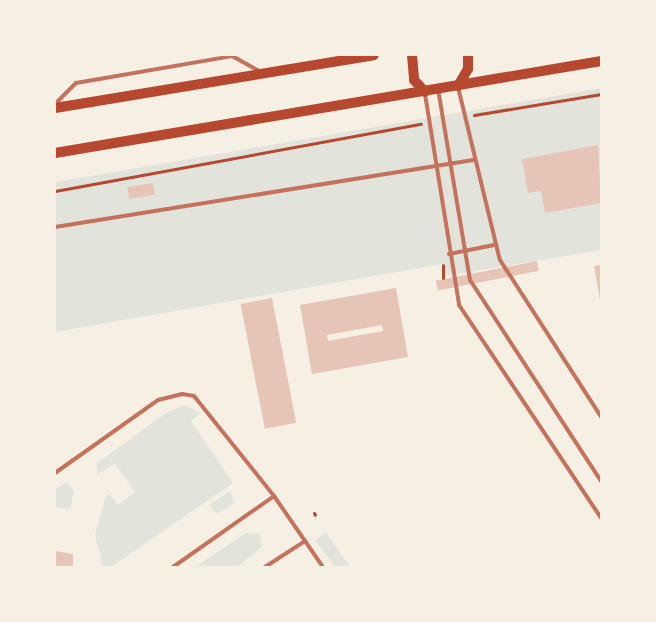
<!DOCTYPE html>
<html>
<head>
<meta charset="utf-8">
<style>
	body { margin:0 }
	#map { position:relative; width:656px; height:622px; overflow:hidden; background:#f6efe4; font-family:Quicksand,sans-serif }
	div>[style] { position:absolute }
	[style*='--x'] { left:calc(var(--x)*1px); top:calc(var(--y)*1px); width:calc(var(--w)*1px); rotate:calc(var(--a)*1deg) }
	.green>* { inset:0; background:#e2e4dc }
	.building>* { inset:0; background:#e6c5b7; transform-origin:0 0 }
	.path>* { height:3px; margin:-1.5px; padding:0 1.5px; transform-origin:1.5px; border-radius:1.5px; background:#b5482f }
	.service>* { height:4px; margin:-2px; padding:0 2px; transform-origin:2px; border-radius:2px; background:#c5725c }
	.secondary>* { height:10px; margin:-5px; padding:0 5px; transform-origin:5px; border-radius:5px; background:#b5482f }
	span { translate:-50% -50%; white-space:nowrap; text-align:center; line-height:1.15; -webkit-text-stroke:5px #f6efe4; paint-order:stroke }
	.frame { position:absolute; inset:0; border:56px solid #f6efe4; pointer-events:none }
</style>
</head>
<body>
<div id="map">
	<div class="green">
		<div style="clip-path:polygon(601px 88px,601px 250px,445px 276px,442px 264px,55px 332px,55px 182px)"></div>
		<div style="clip-path:polygon(185px 405px,200px 413px,191px 421px,233px 483px,111px 567px,103px 567px,95px 535px,106px 496px,109px 494px,118px 505px,135px 492px,115px 463px,97px 475px,97px 463px,166px 413px)"></div>
		<div style="clip-path:polygon(66px 482px,74px 491px,70px 509px,55px 507px,55px 489px)"></div>
		<div style="clip-path:polygon(230px 491px,234px 503px,218px 513px,212px 510px,211px 504px)"></div>
		<div style="clip-path:polygon(326px 532px,350px 567px,335px 567px,315px 540px)"></div>
		<div style="clip-path:polygon(246px 533px,259px 534px,262px 547px,237px 567px,195px 567px)"></div>
	</div>
	<div class="building">
		<div style="clip-path:polygon(598px 145px,601px 203px,545px 213px,541px 191px,528px 193px,522px 159px)"></div>
		<div style="left:153px;top:183px;width:12px;height:26px;rotate:81deg"></div>
		<div style="left:537px;top:261px;width:10px;height:103px;rotate:79deg"></div>
		<div style="clip-path:polygon(601px 265px,601px 300px,600px 300px,594px 266px)"></div>
		<div style="clip-path:polygon(evenodd,396px 288px,408px 357px,312px 374px,300px 305px,396px 288px,382px 325px,383px 331px,328px 341px,327px 335px,382px 325px)"></div>
		<div style="left:272px;top:298px;width:127px;height:32px;rotate:79deg"></div>
		<div style="clip-path:polygon(55px 551px,73px 554px,73px 567px,55px 567px)"></div>
	</div>
	<div class="path">
		<div style="--x:474;--y:115;--w:129;--a:-9.4"></div>
		<div style="--x:55;--y:191;--w:372;--a:-10.4"></div>
		<div style="--x:443;--y:278;--w:13;--a:-90"></div>
		<div style="--x:314;--y:513;--w:2;--a:63"></div>
	</div>
	<div class="service">
		<div style="--x:458;--y:87;--w:178;--a:76.4"></div>
		<div style="--x:500;--y:260;--w:187;--a:57.2"></div>
		<div style="--x:438;--y:89;--w:194;--a:80.5"></div>
		<div style="--x:470;--y:280;--w:240;--a:56.9"></div>
		<div style="--x:425;--y:94;--w:214;--a:80.8"></div>
		<div style="--x:459;--y:305;--w:256;--a:56.3"></div>
		<div style="--x:55;--y:104;--w:30;--a:-45"></div>
		<div style="--x:76;--y:83;--w:158;--a:-9.8"></div>
		<div style="--x:232;--y:56;--w:31;--a:29"></div>
		<div style="--x:55;--y:227;--w:425;--a:-9.1"></div>
		<div style="--x:449;--y:254;--w:46;--a:-11.3"></div>
		<div style="--x:55;--y:473;--w:126;--a:-35.3"></div>
		<div style="--x:158;--y:400;--w:25;--a:-14"></div>
		<div style="--x:182;--y:394;--w:12;--a:9"></div>
		<div style="--x:194;--y:396;--w:128;--a:51.3"></div>
		<div style="--x:274;--y:496;--w:86;--a:55.4"></div>
		<div style="--x:173;--y:567;--w:123;--a:-35.1"></div>
		<div style="--x:265;--y:567;--w:48;--a:-33"></div>
	</div>
	<div class="secondary">
		<div style="--x:412;--y:55;--w:25;--a:85"></div>
		<div style="--x:414;--y:80;--w:16;--a:47"></div>
		<div style="--x:458;--y:86;--w:20;--a:-60"></div>
		<div style="--x:468;--y:69;--w:14;--a:-90"></div>
		<div style="--x:55;--y:108;--w:323;--a:-9.4"></div>
		<div style="--x:55;--y:153;--w:554;--a:-9.56"></div>
	</div>
	<div class="frame"></div>
</div>
</body>
</html>
